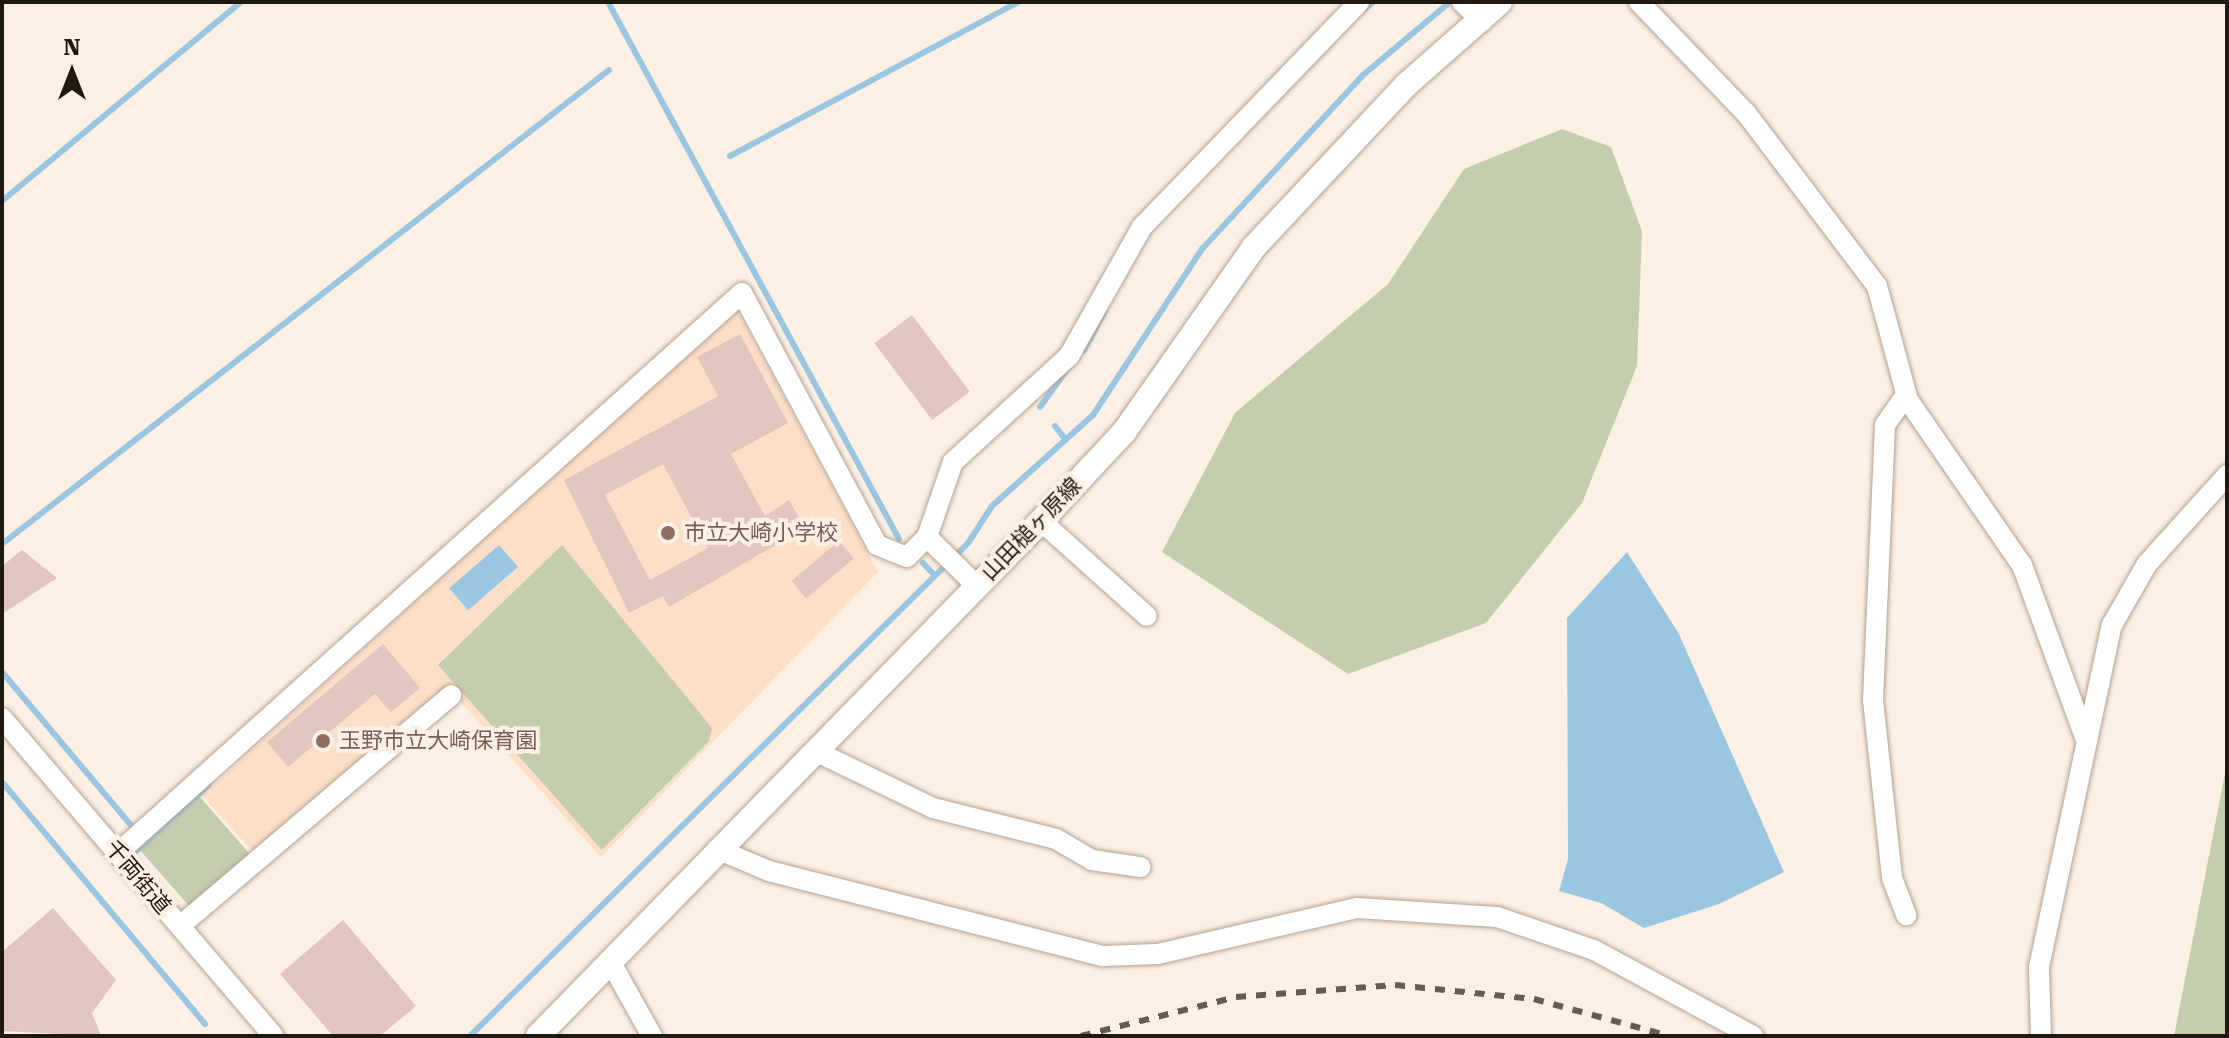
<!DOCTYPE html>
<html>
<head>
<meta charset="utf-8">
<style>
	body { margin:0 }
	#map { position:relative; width:2229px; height:1038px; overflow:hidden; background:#fcefe4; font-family:"Roboto Serif","Noto Sans JP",serif }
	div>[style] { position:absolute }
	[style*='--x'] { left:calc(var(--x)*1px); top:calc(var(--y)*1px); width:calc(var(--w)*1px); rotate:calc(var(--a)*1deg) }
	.built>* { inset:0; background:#fbdfc8 }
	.green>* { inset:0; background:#c4cdae; transform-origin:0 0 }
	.water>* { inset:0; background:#9ac6e2; transform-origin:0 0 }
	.stream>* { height:6px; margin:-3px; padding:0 3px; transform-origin:3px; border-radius:3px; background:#9ac6e2 }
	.building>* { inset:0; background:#e2c5bf; transform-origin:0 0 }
	.roads { filter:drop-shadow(0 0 2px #b5a190) drop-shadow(0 0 2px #b5a190) }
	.minor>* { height:20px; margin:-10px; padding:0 10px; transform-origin:10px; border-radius:10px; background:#fff }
	.major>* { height:24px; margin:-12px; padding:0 12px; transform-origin:12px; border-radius:12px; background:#fff }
	.rail>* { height:6px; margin-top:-3px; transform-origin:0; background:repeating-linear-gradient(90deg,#655c54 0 10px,transparent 0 20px) }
	.dots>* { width:22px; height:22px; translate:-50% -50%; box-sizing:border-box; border:4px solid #fcefe4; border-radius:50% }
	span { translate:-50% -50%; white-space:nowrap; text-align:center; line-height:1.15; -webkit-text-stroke:8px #fcefe4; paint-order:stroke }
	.street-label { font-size:22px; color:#201912 }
	.education-label { font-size:22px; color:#785e54 }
	.left { translate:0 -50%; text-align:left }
	.frame { position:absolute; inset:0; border:4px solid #201912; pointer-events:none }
	.north { position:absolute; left:32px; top:32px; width:80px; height:80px; -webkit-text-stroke:6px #fcefe4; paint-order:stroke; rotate:0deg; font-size:22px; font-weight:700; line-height:32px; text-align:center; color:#201912 }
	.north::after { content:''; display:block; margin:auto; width:28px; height:36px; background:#201912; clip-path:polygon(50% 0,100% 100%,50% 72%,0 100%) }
</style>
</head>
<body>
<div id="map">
	<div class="built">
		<div style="clip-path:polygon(736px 308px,878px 572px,601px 857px,447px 687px,254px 853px,202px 796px)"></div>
	</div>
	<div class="green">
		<div style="clip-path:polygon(1562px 129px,1611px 147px,1642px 231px,1637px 366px,1582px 503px,1486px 623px,1348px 674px,1162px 552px,1235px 413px,1388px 284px,1464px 169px)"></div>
		<div style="clip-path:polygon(562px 545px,712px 728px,709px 741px,602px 850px,438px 665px)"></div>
		<div style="clip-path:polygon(2227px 763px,2227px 1036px,2174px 1036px)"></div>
		<div style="left:200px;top:797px;width:79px;height:80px;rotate:49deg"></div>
	</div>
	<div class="water">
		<div style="left:499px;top:545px;width:29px;height:66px;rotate:49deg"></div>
		<div style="clip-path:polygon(1627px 552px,1679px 634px,1784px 872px,1719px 904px,1644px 928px,1601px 903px,1559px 891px,1568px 859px,1567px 618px)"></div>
	</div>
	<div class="stream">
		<div style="--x:608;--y:2;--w:611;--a:61.55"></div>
		<div style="--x:1363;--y:10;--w:13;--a:-39"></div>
		<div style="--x:730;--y:156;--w:327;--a:-28.1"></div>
		<div style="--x:2;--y:201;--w:311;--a:-39.8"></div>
		<div style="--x:1084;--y:350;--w:44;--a:-61.7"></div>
		<div style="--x:1040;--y:407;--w:44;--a:-54.2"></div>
		<div style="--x:1055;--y:426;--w:16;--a:52"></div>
		<div style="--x:2;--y:544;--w:770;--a:-37.99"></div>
		<div style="--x:923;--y:563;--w:16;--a:47"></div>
		<div style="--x:2;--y:672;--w:207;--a:49.9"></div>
		<div style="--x:2;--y:782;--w:316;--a:50"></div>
		<div style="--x:136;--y:851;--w:98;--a:-42.1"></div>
		<div style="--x:470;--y:1036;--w:701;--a:-44.71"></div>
		<div style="--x:968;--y:543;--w:44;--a:-57"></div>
		<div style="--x:992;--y:506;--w:136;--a:-42"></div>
		<div style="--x:1093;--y:415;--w:199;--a:-56.7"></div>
		<div style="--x:1202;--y:249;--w:237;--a:-47.2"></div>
		<div style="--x:1363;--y:75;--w:114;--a:-40"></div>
	</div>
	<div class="building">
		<div style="left:912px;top:315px;width:96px;height:47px;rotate:53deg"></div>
		<div style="clip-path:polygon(evenodd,740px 334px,788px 423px,731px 454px,765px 516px,789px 500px,805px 528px,669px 607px,663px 596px,629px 613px,564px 480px,718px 396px,697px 357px,740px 334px,663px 464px,708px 548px,650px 580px,605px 495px,663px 464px)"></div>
		<div style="left:839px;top:541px;width:23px;height:62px;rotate:50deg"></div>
		<div style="clip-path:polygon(22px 550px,57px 578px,2px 614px,2px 566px)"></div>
		<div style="clip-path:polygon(383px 644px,420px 688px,391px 712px,375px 694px,288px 767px,267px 742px)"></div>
		<div style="clip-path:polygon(53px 908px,116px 980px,92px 1013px,101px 1036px,2px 1031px,2px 952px)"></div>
		<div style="clip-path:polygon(343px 920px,416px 1006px,380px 1036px,333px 1036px,280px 974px)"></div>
	</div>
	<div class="roads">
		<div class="minor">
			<div style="--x:1462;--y:2;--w:28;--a:44"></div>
			<div style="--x:1639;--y:2;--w:154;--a:46.1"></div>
			<div style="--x:1746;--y:113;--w:217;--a:52.9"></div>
			<div style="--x:1877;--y:286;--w:118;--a:74.8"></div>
			<div style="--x:1908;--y:400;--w:201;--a:55.4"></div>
			<div style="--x:2022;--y:565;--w:183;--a:69.9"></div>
			<div style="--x:1906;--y:395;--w:37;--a:125"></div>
			<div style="--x:1885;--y:425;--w:275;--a:92.5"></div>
			<div style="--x:1873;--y:700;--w:179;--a:83.9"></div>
			<div style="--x:1892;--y:878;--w:40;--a:69"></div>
			<div style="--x:1041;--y:521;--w:142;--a:41.9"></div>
			<div style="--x:927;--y:537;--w:69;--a:44.4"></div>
			<div style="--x:2;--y:718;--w:418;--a:49.5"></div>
			<div style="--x:815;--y:751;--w:131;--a:25.8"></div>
			<div style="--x:933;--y:808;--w:127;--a:14.1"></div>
			<div style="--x:1056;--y:839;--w:42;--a:30.3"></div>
			<div style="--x:1092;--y:860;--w:49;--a:8.3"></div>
			<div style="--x:717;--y:849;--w:56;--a:22.9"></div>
			<div style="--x:769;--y:871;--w:345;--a:14.3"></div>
			<div style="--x:1103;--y:956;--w:55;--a:-2.1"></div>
			<div style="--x:1158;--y:954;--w:204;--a:-13"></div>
			<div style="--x:1357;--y:908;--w:140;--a:3.7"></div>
			<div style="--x:1497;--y:917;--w:102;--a:18.8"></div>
			<div style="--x:1594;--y:950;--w:181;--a:28.4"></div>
			<div style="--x:118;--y:853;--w:838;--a:-41.91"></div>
			<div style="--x:742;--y:293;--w:286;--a:61.8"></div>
			<div style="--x:877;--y:545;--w:32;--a:22"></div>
			<div style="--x:907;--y:557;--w:28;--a:-45"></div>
			<div style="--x:927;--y:537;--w:79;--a:-70.9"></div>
			<div style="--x:953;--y:462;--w:157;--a:-42.4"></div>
			<div style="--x:1069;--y:356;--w:148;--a:-60.5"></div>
			<div style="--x:1142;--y:227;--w:313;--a:-46"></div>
			<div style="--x:180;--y:926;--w:356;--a:-40.4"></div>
			<div style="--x:610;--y:961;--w:86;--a:60.8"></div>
			<div style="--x:2041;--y:1036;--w:69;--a:-91.7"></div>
			<div style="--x:2039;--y:967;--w:350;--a:-78"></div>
			<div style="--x:2112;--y:625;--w:70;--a:-60.2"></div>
			<div style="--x:2147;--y:564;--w:120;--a:-48"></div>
		</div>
		<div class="major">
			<div style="--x:538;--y:1036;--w:720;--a:-45.68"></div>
			<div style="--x:1041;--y:521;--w:122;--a:-47"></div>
			<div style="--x:1124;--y:432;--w:226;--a:-54.9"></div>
			<div style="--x:1254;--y:247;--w:222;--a:-46.8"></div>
			<div style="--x:1406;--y:85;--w:125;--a:-41.4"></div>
		</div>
	</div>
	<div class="rail">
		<div style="--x:1081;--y:1036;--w:160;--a:-14.1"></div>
		<div style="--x:1236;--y:997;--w:159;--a:-4.3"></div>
		<div style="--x:1395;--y:985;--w:140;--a:5.8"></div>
		<div style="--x:1534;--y:999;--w:140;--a:15.3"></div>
	</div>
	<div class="dots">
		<div style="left:668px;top:533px;background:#8d6e63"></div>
		<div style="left:323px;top:741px;background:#8d6e63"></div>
	</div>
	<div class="street-label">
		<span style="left:1031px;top:529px;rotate:-46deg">山田槌ヶ原線</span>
		<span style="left:138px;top:877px;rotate:50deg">千両街道</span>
	</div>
	<div class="education-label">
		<span class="left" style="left:684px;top:533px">市立大崎小学校</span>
		<span class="left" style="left:339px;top:741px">玉野市立大崎保育園</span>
	</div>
	<div class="frame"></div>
	<div class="north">N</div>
</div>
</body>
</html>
